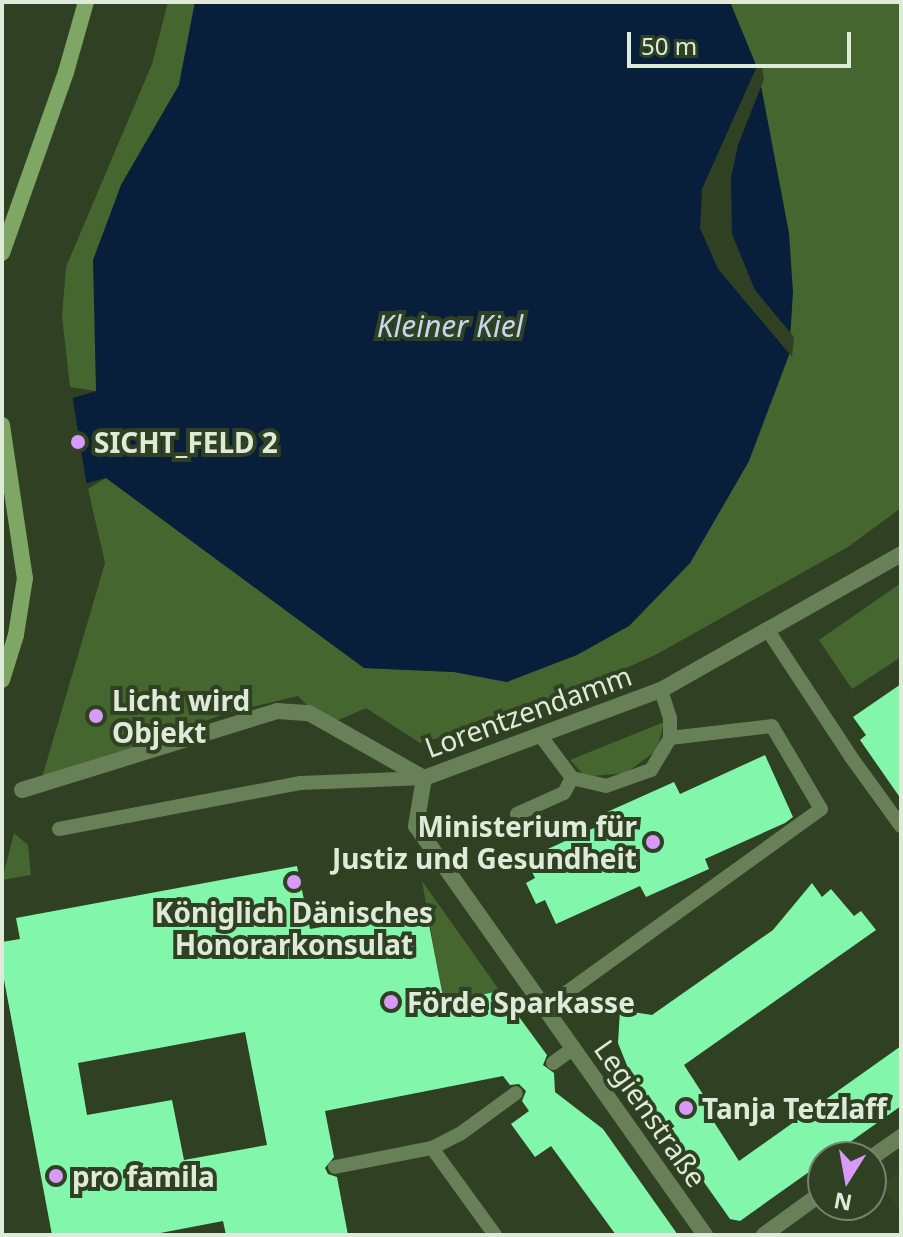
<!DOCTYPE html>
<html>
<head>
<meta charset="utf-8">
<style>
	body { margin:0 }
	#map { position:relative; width:903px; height:1237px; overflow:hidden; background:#2f4023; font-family:"Noto Sans",sans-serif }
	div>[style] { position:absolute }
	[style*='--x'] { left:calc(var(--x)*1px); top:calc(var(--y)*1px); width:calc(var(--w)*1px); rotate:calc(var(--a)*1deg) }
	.built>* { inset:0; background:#324723 }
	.green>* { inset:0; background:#45662e }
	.water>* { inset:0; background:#071f3a }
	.pier>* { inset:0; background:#2f4023 }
	.building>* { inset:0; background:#82f6ab }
	.lane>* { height:14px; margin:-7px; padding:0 7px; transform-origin:7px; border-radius:7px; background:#678057 }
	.street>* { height:16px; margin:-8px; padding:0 8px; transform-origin:8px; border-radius:8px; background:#678057 }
	.secondary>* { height:16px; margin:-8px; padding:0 8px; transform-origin:8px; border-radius:8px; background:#7ea664 }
	.dots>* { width:22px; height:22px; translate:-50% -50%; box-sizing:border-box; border:4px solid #2f4023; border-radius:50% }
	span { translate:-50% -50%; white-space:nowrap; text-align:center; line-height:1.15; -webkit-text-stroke:8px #2f4023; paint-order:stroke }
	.poi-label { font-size:28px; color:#dfebd9; font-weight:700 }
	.left { translate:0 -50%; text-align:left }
	.right { translate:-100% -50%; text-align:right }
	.street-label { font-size:28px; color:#dfebd9 }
	.water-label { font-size:30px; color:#c5d7ed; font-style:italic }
	.frame { position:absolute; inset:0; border:4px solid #dfebd9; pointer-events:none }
	.north { position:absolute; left:807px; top:1141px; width:80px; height:80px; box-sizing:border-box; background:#2f4023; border:2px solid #75846c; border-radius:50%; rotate:191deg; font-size:22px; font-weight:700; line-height:32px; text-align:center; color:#dfebd9 }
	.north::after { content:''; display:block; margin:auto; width:28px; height:36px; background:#d89af8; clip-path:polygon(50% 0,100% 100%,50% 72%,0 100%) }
	.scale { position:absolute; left:627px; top:32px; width:224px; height:36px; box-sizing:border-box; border:4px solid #dfebd9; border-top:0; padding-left:10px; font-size:24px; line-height:28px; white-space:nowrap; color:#dfebd9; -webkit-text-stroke:6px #2f4023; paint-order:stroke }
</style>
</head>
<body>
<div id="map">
	<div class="built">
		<div style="clip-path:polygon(901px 1171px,901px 1212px,881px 1185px)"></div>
	</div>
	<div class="green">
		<div style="clip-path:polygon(168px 2px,195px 2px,179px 85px,121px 185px,96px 391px,70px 387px,62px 316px,66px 267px,152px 64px)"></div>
		<div style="clip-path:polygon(730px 2px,901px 2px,901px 508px,848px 547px,659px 653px,531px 712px,420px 743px,366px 708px,327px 725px,298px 696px,227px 713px,41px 781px,105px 563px,88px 489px,106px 478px,364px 668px,454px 672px,507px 682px,629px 626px,690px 563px,749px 461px,758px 70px)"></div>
		<div style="clip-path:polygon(901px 583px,901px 657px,852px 689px,819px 640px)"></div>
		<div style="clip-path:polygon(664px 722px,657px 750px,626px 773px,592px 776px,583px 774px,570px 760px)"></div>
		<div style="clip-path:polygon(14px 833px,28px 845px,31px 875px,2px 880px)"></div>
		<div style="clip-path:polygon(422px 881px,500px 991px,417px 1007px,442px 993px)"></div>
	</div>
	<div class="water">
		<div style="clip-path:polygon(195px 2px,730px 2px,758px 70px,789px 233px,793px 292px,789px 355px,749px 461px,690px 563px,629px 626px,577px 655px,507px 682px,454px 672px,364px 668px,106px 478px,2px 506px,2px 420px,96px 391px,93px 260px,121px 185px,179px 85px)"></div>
	</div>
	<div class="pier">
		<div style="clip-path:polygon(757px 66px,762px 68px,764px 79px,738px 145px,731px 178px,732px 234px,755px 290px,794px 337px,792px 357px,718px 269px,700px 228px,702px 189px)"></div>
		<div style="clip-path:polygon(72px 394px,87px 487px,2px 510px,2px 416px)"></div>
	</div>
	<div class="building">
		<div style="clip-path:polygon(901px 684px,901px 799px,860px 740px,866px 735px,853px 717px)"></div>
		<div style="clip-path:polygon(765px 755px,793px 817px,785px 823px,705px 859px,709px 869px,646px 897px,640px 886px,556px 924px,545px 900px,536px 904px,526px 883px,535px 878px,526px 859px,611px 820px,607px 812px,674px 782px,680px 794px)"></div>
		<div style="clip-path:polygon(evenodd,297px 866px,310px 929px,426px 909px,444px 1002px,500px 991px,547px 1055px,543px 1065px,554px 1073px,555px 1092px,603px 1129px,678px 1235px,616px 1235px,551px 1146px,535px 1157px,511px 1124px,529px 1111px,522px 1101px,526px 1091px,519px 1084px,510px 1085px,503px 1076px,325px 1111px,334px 1157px,325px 1168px,328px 1174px,337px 1177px,348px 1235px,226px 1235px,223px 1221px,150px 1235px,52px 1235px,2px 969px,2px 942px,20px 939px,16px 918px,297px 866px,245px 1032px,267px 1145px,184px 1160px,172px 1100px,87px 1115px,78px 1063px,245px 1032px)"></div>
		<div style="clip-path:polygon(812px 883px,822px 897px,831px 889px,854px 916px,861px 911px,876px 930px,684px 1065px,717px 1116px,712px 1119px,739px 1161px,901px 1046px,901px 1106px,829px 1157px,823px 1157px,823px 1162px,740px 1221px,730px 1219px,634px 1083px,618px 1043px,620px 1010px,652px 1015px,773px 930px)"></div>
	</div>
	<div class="lane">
		<div style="--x:767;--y:629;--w:153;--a:56.7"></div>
		<div style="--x:851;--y:757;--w:85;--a:54.1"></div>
		<div style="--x:540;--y:735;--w:54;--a:53.3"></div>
		<div style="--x:572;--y:778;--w:35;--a:13"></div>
		<div style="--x:606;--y:786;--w:48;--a:-19.6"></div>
		<div style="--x:651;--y:770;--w:37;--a:-59"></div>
		<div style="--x:670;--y:738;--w:20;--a:-90"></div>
		<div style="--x:670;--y:718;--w:29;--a:-108"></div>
		<div style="--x:517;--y:814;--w:51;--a:-24.1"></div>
		<div style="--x:564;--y:793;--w:17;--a:-62"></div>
		<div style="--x:59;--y:829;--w:246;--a:-10.8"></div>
		<div style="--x:301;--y:783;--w:123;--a:-2.3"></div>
		<div style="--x:545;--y:1008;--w:340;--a:-35.8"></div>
		<div style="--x:821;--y:809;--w:96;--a:-120.6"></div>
		<div style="--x:772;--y:726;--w:103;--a:173.3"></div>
		<div style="--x:553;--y:1063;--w:26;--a:-36"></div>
		<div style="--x:432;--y:1148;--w:107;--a:54.1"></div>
		<div style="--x:335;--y:1167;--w:99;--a:-11.1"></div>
		<div style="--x:432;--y:1148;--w:31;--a:-27"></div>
		<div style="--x:460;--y:1134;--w:69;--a:-36.2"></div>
	</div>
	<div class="street">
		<div style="--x:424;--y:778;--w:49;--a:99.5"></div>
		<div style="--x:416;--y:826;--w:501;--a:54.75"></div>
		<div style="--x:424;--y:778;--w:253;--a:-20.4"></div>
		<div style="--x:661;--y:690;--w:276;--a:-29.5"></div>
		<div style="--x:22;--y:790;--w:267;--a:-17.2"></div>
		<div style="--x:277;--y:711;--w:32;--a:4"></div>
		<div style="--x:309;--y:713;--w:132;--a:29.5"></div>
		<div style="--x:871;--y:1158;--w:37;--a:-35"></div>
		<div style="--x:764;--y:1235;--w:73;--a:-36.1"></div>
	</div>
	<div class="secondary">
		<div style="--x:2;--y:253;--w:192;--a:-70.5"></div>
		<div style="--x:66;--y:72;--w:73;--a:-74.1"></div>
		<div style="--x:2;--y:425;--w:155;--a:81.5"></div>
		<div style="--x:25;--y:578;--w:58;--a:99"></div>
		<div style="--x:16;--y:635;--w:47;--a:107.3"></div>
	</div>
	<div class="dots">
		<div style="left:78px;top:442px;background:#d89af8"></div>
		<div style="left:96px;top:716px;background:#d89af8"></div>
		<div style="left:653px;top:842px;background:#d89af8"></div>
		<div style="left:294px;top:882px;background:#d89af8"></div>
		<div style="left:391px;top:1002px;background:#d89af8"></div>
		<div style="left:686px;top:1108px;background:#d89af8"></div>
		<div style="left:56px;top:1176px;background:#d89af8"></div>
	</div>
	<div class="poi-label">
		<span class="left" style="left:94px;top:442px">SICHT_FELD 2</span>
		<span class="left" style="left:112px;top:716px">Licht wird<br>Objekt</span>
		<span class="right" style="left:637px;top:842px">Ministerium für<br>Justiz und Gesundheit</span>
		<span style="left:294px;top:928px">Königlich Dänisches<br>Honorarkonsulat</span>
		<span class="left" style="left:407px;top:1002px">Förde Sparkasse</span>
		<span class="left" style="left:702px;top:1108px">Tanja Tetzlaff</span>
		<span class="left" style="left:72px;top:1176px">pro famila</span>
	</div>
	<div class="street-label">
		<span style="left:528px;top:711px;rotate:-20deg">Lorentzendamm</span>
		<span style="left:651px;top:1113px;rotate:55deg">Legienstraße</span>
	</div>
	<div class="water-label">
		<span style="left:450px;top:326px">Kleiner Kiel</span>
	</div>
	<div class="frame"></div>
	<div class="north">N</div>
	<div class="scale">50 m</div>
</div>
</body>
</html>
